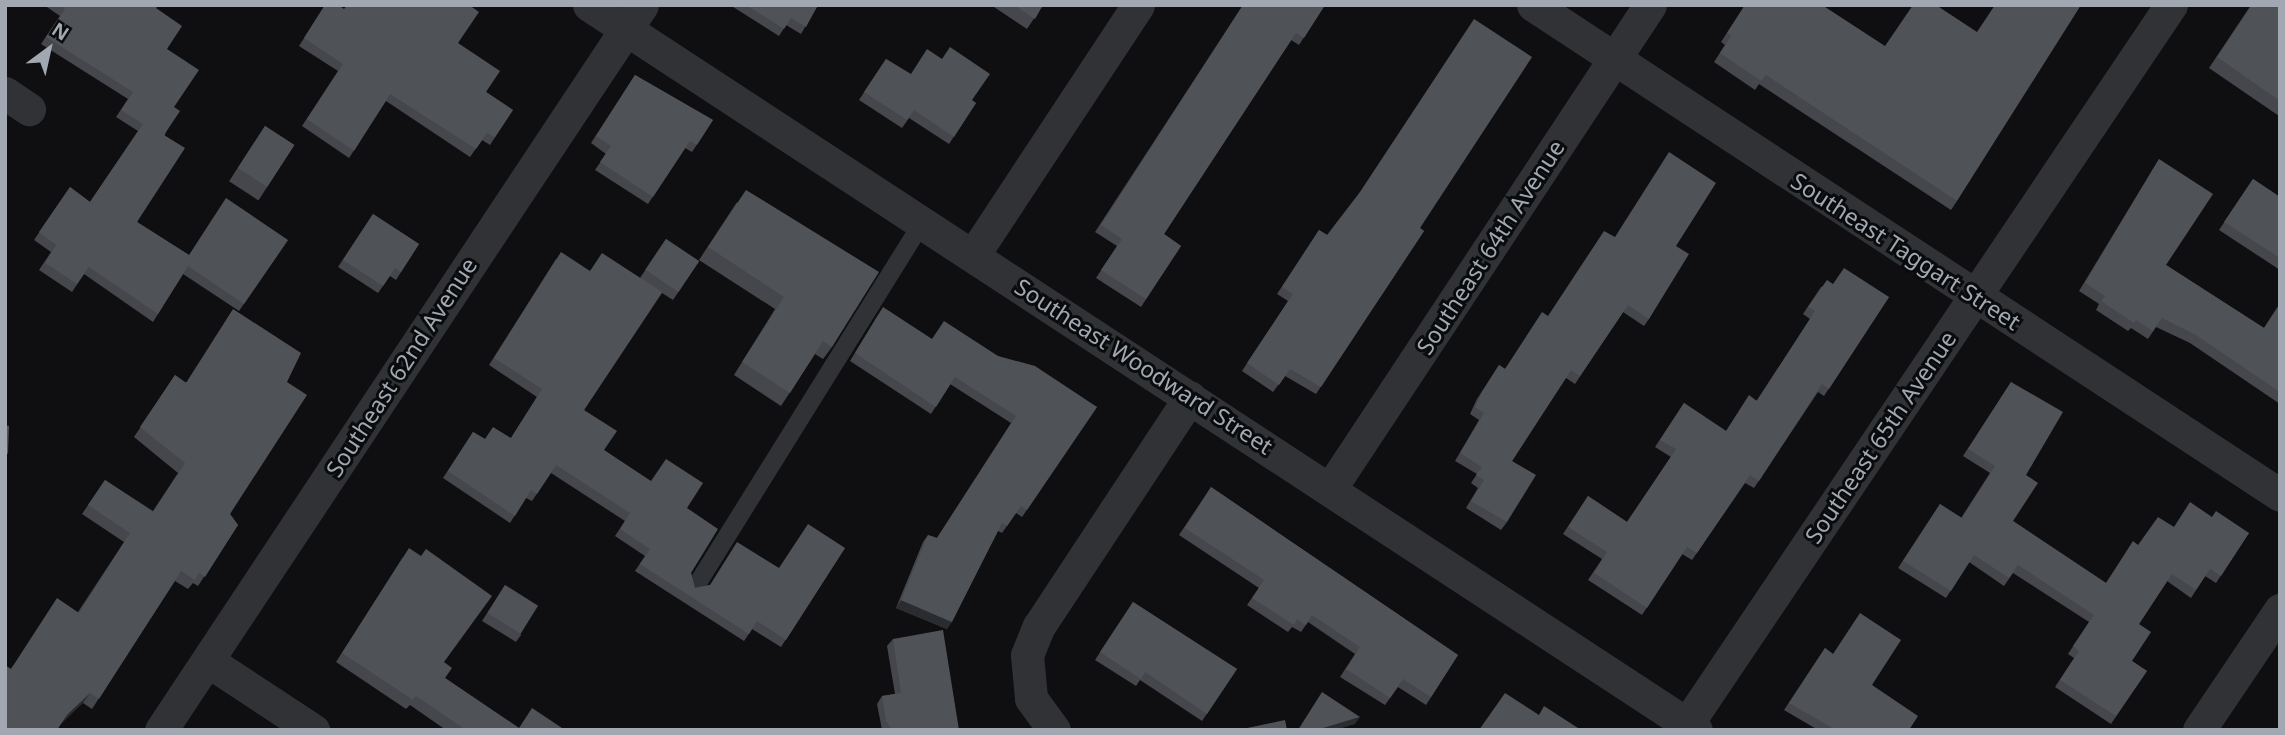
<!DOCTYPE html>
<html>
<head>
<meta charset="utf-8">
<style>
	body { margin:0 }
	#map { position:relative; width:2285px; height:735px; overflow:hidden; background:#0f0f11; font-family:"Noto Sans",sans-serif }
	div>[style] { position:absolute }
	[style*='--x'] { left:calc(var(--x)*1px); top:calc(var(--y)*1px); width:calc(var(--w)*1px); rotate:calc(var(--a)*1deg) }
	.service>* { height:18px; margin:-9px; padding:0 9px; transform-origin:9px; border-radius:9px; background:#313235 }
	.minor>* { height:33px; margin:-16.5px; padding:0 16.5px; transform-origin:16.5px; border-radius:16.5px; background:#313235 }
	.wall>* { inset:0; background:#45474c; transform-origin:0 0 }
	.shaded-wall>* { inset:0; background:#2b2c30 }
	.building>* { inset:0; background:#4f5257; transform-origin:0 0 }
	span { translate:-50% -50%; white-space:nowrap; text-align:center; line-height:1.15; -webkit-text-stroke:6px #0a0b0c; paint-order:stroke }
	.street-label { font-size:23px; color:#a1a8b1 }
	.frame { position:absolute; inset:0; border:7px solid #a1a8b1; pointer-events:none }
	.north { position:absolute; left:14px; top:14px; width:70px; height:70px; -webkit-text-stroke:5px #0a0b0c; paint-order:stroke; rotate:33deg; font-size:19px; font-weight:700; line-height:28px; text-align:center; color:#a1a8b1 }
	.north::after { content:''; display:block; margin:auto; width:24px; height:32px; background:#a1a8b1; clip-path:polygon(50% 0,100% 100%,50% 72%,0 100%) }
</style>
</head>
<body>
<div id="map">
	<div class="service">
		<div style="--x:696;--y:586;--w:430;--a:-58.1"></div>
	</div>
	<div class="minor">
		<div style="--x:589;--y:5;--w:1323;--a:33.22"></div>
		<div style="--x:1533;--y:5;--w:893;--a:33.26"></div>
		<div style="--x:5;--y:93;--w:29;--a:34"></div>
		<div style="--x:974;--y:254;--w:298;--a:-56.6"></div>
		<div style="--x:1330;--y:489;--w:580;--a:-56.53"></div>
		<div style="--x:208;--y:661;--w:126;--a:33.3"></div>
		<div style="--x:161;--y:730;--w:870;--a:-56.44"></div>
		<div style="--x:1054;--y:730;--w:39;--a:-126"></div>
		<div style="--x:1031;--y:698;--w:43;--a:-95.3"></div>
		<div style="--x:1027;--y:655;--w:31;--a:-68"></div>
		<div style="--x:1039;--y:626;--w:274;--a:-56.6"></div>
		<div style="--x:1683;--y:730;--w:874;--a:-56.06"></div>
		<div style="--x:2199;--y:730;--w:145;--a:-56"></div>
	</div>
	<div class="wall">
		<div style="clip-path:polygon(44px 5px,158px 5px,156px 8px,167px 49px,174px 107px,137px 222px,189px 255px,288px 240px,239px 311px,183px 274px,153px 322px,84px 274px,72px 292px,39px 270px,51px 252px,34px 240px,70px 187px,90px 202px,138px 131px,116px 117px,128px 99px,41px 44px,60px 16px)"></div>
		<div style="clip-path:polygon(325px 5px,344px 9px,458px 43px,486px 92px,513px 110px,490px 145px,482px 140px,470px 157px,386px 101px,349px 158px,302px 126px,338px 71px,299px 46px)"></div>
		<div style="clip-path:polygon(730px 5px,818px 5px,801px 34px,786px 25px,779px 36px)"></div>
		<div style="clip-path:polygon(991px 5px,1043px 5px,1027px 29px)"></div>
		<div style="clip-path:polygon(1243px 5px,1325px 5px,1299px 45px,1291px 40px,1164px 234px,1181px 246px,1141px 307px,1096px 278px,1117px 246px,1095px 232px)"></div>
		<div style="clip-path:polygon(1745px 5px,1957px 201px,1951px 210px,1759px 84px,1755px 90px,1714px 62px,1725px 45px,1721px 42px)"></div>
		<div style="clip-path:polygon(2251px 5px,2280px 5px,2279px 116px,2209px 68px)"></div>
		<div style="clip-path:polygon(886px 59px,910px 74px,976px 103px,949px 144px,909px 118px,902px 128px,859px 100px)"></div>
		<div style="clip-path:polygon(635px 75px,713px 120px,692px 152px,685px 148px,648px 204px,595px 170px,606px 154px,591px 143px)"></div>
		<div style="left:265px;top:126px;width:35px;height:66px;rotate:33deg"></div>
		<div style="clip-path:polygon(2159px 159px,2166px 265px,2264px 328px,2280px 303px,2280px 404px,2190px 343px,2156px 327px,2148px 339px,2131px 328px,2128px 331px,2096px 310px,2099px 304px,2079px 291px)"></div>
		<div style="clip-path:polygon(2253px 179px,2280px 197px,2280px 270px,2219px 230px)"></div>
		<div style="clip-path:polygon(737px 202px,832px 347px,823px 359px,815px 354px,781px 406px,734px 375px,775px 309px,699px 260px)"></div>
		<div style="clip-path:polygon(373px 214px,419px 244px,396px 280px,390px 276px,378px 293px,338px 267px)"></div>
		<div style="clip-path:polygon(1420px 228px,1424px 231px,1316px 394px,1285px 376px,1273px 392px,1242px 371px,1288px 301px,1277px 294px,1319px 230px,1327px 235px)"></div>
		<div style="clip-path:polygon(1615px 237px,1676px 246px,1649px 319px,1644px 326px,1623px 312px,1575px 384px,1566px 378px,1512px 461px,1507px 522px,1501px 530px,1466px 508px,1478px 488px,1471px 483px,1477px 474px,1455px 461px,1479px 420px,1470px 414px,1477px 399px,1499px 365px,1505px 369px)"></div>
		<div style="clip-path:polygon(666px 239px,699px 261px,673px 300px,662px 293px,584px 410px,604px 450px,687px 508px,691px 573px,695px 588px,710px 585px,779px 568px,845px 548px,781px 647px,752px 629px,744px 641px,635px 571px,645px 556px,615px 536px,625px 521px,551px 473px,532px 501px,526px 498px,510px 523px,443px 478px,473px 432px,485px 439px,511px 438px,537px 397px,489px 365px,556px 259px,590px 271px,640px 278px)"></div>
		<div style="clip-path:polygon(1833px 284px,1889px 297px,1824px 396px,1818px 392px,1754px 488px,1745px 483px,1692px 560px,1682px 554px,1642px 615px,1588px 580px,1602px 559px,1563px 534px,1588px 496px,1627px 522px,1671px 457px,1655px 447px,1684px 403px,1726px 431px,1757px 400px,1810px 319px,1803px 314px,1821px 287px)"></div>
		<div style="clip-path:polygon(878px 315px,932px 339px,998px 356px,1097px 407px,1022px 517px,1016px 513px,1002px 533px,998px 531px,947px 629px,896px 608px,923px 542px,928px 535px,937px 538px,1011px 423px,950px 384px,931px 414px,850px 361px)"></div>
		<div style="clip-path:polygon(175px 375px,185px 382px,287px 382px,230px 514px,238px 525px,198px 586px,193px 583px,188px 589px,175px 581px,92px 709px,83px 703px,11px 668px,78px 612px,124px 542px,82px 514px,105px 480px,153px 511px,178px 473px,134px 437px)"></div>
		<div style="clip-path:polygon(2011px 382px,2026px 475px,2013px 521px,2106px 583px,2138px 545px,2173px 527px,2212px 517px,2249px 533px,2216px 583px,2205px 576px,2191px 598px,2167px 581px,2139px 624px,2132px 661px,2147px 671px,2111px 724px,2055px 687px,2074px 658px,2068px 654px,2089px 622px,2013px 573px,2004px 586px,1969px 562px,1946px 598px,1898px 568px,1940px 504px,1961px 518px,1990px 473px,1963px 456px)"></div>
		<div style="clip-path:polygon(1211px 487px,1458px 655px,1426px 705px,1398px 687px,1385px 705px,1340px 677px,1355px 654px,1308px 622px,1301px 632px,1292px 627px,1288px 632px,1247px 605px,1259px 588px,1179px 535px)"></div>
		<div style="clip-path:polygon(403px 557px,444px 663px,445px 678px,519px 728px,565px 730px,446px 730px,410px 705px,406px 709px,336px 662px)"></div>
		<div style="clip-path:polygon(505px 585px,521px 635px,516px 642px,482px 621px)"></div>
		<div style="clip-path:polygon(1133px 602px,1237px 669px,1202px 721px,1140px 680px,1136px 686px,1095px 660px)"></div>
		<div style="clip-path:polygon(893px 639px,959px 730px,882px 730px,877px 704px,882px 696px,895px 694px,887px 646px)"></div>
		<div style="clip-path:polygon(1825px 648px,1872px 685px,1909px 730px,1818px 730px,1784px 710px)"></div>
	</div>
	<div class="shaded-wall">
		<div style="clip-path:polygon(901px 600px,952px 622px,947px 629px,896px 608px)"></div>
		<div style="clip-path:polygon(90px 693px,83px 703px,61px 724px,67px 715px)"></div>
		<div style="clip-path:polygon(1360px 717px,1355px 724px,1336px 730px,1317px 730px)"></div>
	</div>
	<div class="building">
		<div style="clip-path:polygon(60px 5px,158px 5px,156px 8px,182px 26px,167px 49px,199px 70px,174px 107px,180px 111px,164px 135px,185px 148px,137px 222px,189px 255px,226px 198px,288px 240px,244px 304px,188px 266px,158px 314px,89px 267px,77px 284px,45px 263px,56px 245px,39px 232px,70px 187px,90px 202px,143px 124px,121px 110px,133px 92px,46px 37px,65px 9px)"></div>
		<div style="clip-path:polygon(325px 5px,338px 5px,344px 9px,347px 5px,469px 5px,479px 12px,458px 43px,500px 71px,486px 92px,513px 110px,495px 137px,487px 133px,476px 149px,390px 94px,354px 151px,307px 119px,343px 64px,304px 38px)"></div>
		<div style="clip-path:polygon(746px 5px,818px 5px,806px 27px,791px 18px,784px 29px)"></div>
		<div style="clip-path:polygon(1014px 5px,1043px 5px,1035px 19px)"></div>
		<div style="clip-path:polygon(1243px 5px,1325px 5px,1304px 38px,1296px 33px,1164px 234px,1181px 246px,1146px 299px,1101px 270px,1122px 239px,1101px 225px)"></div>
		<div style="clip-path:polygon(1745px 5px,1822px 5px,1885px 46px,1913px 5px,1936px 5px,1977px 32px,1995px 5px,2081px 5px,1957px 201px,1766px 75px,1761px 81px,1720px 53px,1731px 36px,1727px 33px)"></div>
		<div style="clip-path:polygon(2252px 5px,2280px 5px,2280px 101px,2217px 57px)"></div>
		<div style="clip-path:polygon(1474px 19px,1532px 57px,1420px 228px,1424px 231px,1321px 387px,1290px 369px,1279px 385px,1247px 363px,1293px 294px,1282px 287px,1319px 230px,1327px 235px,1360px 192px)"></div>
		<div style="clip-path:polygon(950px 47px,990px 74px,972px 100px,976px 103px,954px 137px,914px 110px,907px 120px,864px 92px,886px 59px,911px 74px,927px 49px,942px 59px)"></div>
		<div style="clip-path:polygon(635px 75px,713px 120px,697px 145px,690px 141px,653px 197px,600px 162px,611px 146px,596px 136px)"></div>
		<div style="left:265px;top:126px;width:35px;height:50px;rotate:33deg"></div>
		<div style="clip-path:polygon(1669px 152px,1716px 183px,1676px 246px,1689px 254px,1649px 319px,1628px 305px,1580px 376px,1571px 370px,1512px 461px,1536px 475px,1507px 522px,1471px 501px,1484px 480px,1476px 475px,1482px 467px,1460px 453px,1484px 413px,1475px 407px,1482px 392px,1499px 365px,1505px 369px,1542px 312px,1548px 316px,1604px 231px,1615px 237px)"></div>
		<div style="clip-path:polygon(2159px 159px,2213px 194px,2166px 265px,2264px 328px,2280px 304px,2280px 392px,2196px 335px,2162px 318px,2153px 331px,2136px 320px,2134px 323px,2101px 301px,2105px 296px,2085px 283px)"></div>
		<div style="clip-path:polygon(2253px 179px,2280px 197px,2280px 258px,2224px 222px)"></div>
		<div style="clip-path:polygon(746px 190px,879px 272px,832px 347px,823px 341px,790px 393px,742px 362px,784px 297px,708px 247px)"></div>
		<div style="clip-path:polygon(373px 214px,419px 244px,401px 272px,395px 268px,383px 286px,343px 260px)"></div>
		<div style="left:666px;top:239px;width:40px;height:37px;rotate:34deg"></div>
		<div style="clip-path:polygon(561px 252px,590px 271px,602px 253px,662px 292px,584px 410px,617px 431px,604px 450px,651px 481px,666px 459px,703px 483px,687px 508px,718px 529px,691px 573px,695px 588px,710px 585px,737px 542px,779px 568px,808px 524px,845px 548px,786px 640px,757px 621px,749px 634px,640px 564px,650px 549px,620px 529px,630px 513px,556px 465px,537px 494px,531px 490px,515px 516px,448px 471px,473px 432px,485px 439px,493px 427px,511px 438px,542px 389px,494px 358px)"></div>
		<div style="clip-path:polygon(1844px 268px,1889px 297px,1829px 389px,1822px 384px,1759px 481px,1750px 475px,1697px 553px,1687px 547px,1647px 608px,1594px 573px,1607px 552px,1568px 527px,1588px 496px,1627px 522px,1676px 449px,1660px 440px,1684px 403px,1726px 431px,1749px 395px,1757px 401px,1815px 311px,1808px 307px,1827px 280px,1833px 284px)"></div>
		<div style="clip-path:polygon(883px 307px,932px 339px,944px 321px,998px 356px,1035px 366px,1097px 407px,1027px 510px,1021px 506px,1007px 526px,1002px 523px,952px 622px,901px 600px,928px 535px,937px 538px,1016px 416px,955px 377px,936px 407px,855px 353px)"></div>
		<div style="clip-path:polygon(233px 309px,301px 353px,287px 382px,307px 395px,230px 514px,238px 525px,205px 577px,199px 573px,195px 580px,181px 571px,99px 699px,90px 693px,67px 715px,57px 730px,5px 730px,5px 665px,11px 669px,57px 598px,79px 613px,130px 533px,88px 505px,105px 480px,153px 512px,185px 463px,140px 427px,175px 375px,186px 383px)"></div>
		<div style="clip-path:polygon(2011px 382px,2063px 412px,2026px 475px,2038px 483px,2013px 521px,2106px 583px,2133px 541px,2138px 545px,2158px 517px,2174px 527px,2190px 502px,2212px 517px,2216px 511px,2249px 533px,2221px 576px,2210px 569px,2196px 590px,2172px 574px,2139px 624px,2151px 632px,2132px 661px,2147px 671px,2116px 716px,2060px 680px,2079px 651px,2073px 646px,2094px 615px,2018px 565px,2009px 578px,1974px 555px,1951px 591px,1903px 561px,1940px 504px,1962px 518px,1995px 466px,1968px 449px)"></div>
		<div style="clip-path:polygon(5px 425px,9px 426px,8px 453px,5px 457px)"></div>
		<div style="clip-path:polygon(1211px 487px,1458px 655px,1431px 697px,1403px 679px,1390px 698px,1346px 669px,1360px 647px,1312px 615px,1306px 625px,1297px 619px,1294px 625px,1252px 598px,1264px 580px,1185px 528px)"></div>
		<div style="clip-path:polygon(409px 548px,421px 556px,426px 549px,492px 596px,444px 662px,452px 668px,445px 678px,519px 728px,532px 708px,565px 730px,466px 730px,416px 696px,413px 700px,342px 653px)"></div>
		<div style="left:505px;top:585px;width:39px;height:33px;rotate:32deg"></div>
		<div style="clip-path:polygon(1133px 602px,1237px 669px,1207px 714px,1145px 672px,1141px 679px,1100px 652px)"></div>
		<div style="clip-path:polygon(1860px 613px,1901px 640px,1872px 685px,1918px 716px,1909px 730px,1836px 730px,1789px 703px,1825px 648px,1833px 654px)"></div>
		<div style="clip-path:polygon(943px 630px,959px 730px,892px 730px,886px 721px,882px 696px,901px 693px,893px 639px)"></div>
		<div style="clip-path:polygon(1322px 692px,1360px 717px,1317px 730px,1298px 730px)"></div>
		<div style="clip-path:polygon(1505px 693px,1539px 715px,1544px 706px,1581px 730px,1479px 730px)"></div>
		<div style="clip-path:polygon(1285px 720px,1287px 730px,1238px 730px)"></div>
	</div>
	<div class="street-label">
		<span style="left:1490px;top:247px;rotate:-57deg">Southeast 64th Avenue</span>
		<span style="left:1906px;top:251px;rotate:33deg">Southeast Taggart Street</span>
		<span style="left:1144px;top:366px;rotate:33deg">Southeast Woodward Street</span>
		<span style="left:401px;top:367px;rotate:-57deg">Southeast 62nd Avenue</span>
		<span style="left:1880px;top:437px;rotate:-56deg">Southeast 65th Avenue</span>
	</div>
	<div class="frame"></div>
	<div class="north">N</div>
</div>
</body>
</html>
